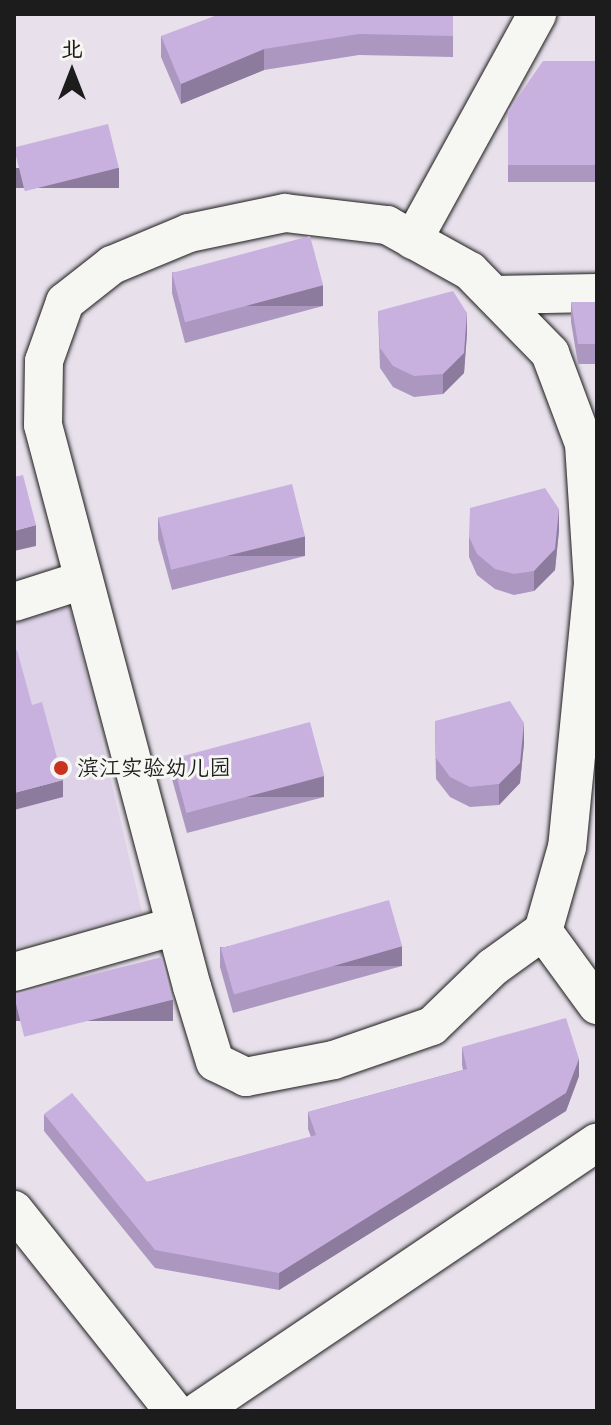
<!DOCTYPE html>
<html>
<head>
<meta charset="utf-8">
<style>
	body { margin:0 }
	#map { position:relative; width:611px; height:1425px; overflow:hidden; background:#e8e1ec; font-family:Delius,"LXGW WenKai TC",sans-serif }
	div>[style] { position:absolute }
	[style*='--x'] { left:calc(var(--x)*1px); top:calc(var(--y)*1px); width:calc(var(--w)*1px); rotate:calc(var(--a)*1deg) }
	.built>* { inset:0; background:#ded2e8 }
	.roads { filter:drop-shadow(0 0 2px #1c1c1c) drop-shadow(0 0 2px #1c1c1c) }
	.minor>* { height:38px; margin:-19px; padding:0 19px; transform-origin:19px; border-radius:19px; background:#f6f6f2 }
	.wall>* { inset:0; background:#ac97c0 }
	.shaded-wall>* { inset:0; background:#8c7b9c; transform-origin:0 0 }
	.building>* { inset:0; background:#c8b0df; transform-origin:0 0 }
	.dots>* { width:22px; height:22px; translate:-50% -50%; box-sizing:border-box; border:4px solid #f6f6f2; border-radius:50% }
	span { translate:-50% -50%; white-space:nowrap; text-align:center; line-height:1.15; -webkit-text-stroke:6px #f6f6f2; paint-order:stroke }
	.poi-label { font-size:22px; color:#1c1c1c }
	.left { translate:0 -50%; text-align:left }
	.frame { position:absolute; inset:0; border:16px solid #1c1c1c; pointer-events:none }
	.north { position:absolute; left:32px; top:32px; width:80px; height:80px; -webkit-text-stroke:6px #f6f6f2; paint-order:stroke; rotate:0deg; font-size:22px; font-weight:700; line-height:32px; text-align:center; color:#1c1c1c }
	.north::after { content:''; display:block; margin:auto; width:28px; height:36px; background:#1c1c1c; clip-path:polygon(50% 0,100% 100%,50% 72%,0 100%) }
</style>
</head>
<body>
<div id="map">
	<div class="built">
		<div style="clip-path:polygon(70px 607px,142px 912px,14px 948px,14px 623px)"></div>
	</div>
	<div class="roads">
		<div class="minor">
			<div style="--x:285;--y:213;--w:103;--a:6.7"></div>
			<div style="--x:387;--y:225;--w:95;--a:29"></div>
			<div style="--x:470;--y:271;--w:115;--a:45.7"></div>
			<div style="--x:550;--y:353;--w:97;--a:69.5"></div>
			<div style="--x:584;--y:444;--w:139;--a:86.3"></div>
			<div style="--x:593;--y:583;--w:265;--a:95.6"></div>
			<div style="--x:567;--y:847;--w:87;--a:105.9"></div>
			<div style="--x:543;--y:931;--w:62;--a:144.2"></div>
			<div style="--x:493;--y:967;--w:85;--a:136"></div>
			<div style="--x:432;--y:1026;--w:104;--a:160.9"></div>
			<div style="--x:334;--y:1060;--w:90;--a:169.1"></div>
			<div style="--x:246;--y:1077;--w:34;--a:-154"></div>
			<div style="--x:215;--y:1062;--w:78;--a:-107"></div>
			<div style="--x:192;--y:987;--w:581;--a:-104.85"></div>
			<div style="--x:43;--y:425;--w:64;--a:-89.1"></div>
			<div style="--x:44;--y:361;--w:63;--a:-70.4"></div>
			<div style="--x:65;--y:302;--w:60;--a:-38.2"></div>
			<div style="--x:112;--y:265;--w:83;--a:-22.6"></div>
			<div style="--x:189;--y:233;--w:98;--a:-11.8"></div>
			<div style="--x:413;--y:240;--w:258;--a:-61.2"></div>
			<div style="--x:494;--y:295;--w:103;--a:-1.1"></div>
			<div style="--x:14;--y:602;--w:72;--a:-17.7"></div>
			<div style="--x:543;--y:931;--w:92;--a:53.9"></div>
			<div style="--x:14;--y:972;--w:168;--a:-15.9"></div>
			<div style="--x:14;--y:1210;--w:257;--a:51.5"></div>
			<div style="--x:199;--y:1411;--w:480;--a:-34"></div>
		</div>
	</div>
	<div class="wall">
		<div style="clip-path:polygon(453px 14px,453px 57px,359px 55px,264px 70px,181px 104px,161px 57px,161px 36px)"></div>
		<div style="clip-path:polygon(597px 61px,597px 182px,508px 182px,508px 111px)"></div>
		<div style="clip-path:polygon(172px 272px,323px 306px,185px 343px,172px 293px)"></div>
		<div style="clip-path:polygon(571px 302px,597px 302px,597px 364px,578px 364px,571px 322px)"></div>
		<div style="clip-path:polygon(378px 311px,467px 333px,464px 373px,443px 394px,414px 397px,393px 387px,380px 368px)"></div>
		<div style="clip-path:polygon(158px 518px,305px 556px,172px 590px,158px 539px)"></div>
		<div style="clip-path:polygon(559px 530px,555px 570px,534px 591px,514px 595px,495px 589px,477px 575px,469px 557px,469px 537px)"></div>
		<div style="clip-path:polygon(435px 721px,524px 743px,520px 783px,499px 805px,470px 807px,450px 797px,436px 779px)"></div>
		<div style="clip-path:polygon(172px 759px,324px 797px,187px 833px,172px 779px)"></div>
		<div style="clip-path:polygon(595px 805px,597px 805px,597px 864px,596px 864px)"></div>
		<div style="clip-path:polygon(220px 947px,402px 966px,233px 1013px,220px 967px)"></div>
		<div style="clip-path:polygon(462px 1047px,579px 1076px,566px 1111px,279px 1290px,155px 1268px,44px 1131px,44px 1114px,147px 1182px,311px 1137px,308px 1129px,308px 1112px,463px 1070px,462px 1065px)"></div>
	</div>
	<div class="shaded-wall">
		<div style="clip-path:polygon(264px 49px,264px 70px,181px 104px,181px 84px)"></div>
		<div style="left:119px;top:168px;width:20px;height:109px;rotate:90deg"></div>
		<div style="left:323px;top:285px;width:21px;height:143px;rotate:90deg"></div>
		<div style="clip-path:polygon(467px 313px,467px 333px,464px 373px,443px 394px,443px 374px)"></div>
		<div style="clip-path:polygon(559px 509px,559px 530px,555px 570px,534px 591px,534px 571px)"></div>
		<div style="clip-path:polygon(36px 525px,36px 546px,14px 551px,14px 531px)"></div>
		<div style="left:305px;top:536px;width:20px;height:137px;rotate:90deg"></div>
		<div style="clip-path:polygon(524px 723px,524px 743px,520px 783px,499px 805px,499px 784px)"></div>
		<div style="left:324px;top:776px;width:21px;height:142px;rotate:90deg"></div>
		<div style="clip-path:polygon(63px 780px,63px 797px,14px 810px,14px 793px)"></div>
		<div style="left:402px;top:946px;width:20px;height:175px;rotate:90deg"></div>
		<div style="left:173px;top:1000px;width:21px;height:164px;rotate:90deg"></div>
		<div style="clip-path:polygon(579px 1059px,579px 1076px,566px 1111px,279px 1290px,279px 1273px)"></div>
	</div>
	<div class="building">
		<div style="clip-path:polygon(220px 14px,453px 14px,453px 36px,359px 34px,264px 49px,181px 84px,161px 36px)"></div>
		<div style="clip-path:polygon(543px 61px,597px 61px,597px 165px,508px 165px,508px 111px)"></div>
		<div style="left:108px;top:124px;width:45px;height:97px;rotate:76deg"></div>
		<div style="left:310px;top:236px;width:51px;height:143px;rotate:75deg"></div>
		<div style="clip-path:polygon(453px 291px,467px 313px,464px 353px,443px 374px,414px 376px,393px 366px,380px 348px,378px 311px)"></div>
		<div style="clip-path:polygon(571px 302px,597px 302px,597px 344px,578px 344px)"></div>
		<div style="clip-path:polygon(23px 475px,36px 525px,14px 531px,14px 477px)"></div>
		<div style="left:292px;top:484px;width:54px;height:138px;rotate:76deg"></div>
		<div style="clip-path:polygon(545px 488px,559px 509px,555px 549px,534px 571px,514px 574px,495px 569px,477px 554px,469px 537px,470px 508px)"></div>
		<div style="clip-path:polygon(17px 650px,32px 705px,42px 702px,63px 780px,14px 793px,14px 651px)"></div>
		<div style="clip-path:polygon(510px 701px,524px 723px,520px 763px,499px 784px,470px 787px,450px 777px,436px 758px,435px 721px)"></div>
		<div style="left:310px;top:722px;width:56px;height:143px;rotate:75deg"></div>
		<div style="clip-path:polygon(595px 805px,597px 805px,597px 847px,596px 847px)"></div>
		<div style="left:389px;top:900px;width:48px;height:175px;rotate:74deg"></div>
		<div style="left:162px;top:957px;width:44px;height:153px;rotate:76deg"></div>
		<div style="clip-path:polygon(566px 1018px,579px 1059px,566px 1093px,279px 1273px,155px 1250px,44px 1114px,72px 1093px,147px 1182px,316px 1135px,308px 1112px,467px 1069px,462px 1047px)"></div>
	</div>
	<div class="dots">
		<div style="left:61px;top:768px;background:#c8321e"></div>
	</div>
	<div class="poi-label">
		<span class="left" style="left:77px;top:768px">滨江实验幼儿园</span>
	</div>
	<div class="frame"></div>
	<div class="north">北</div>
</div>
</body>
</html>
